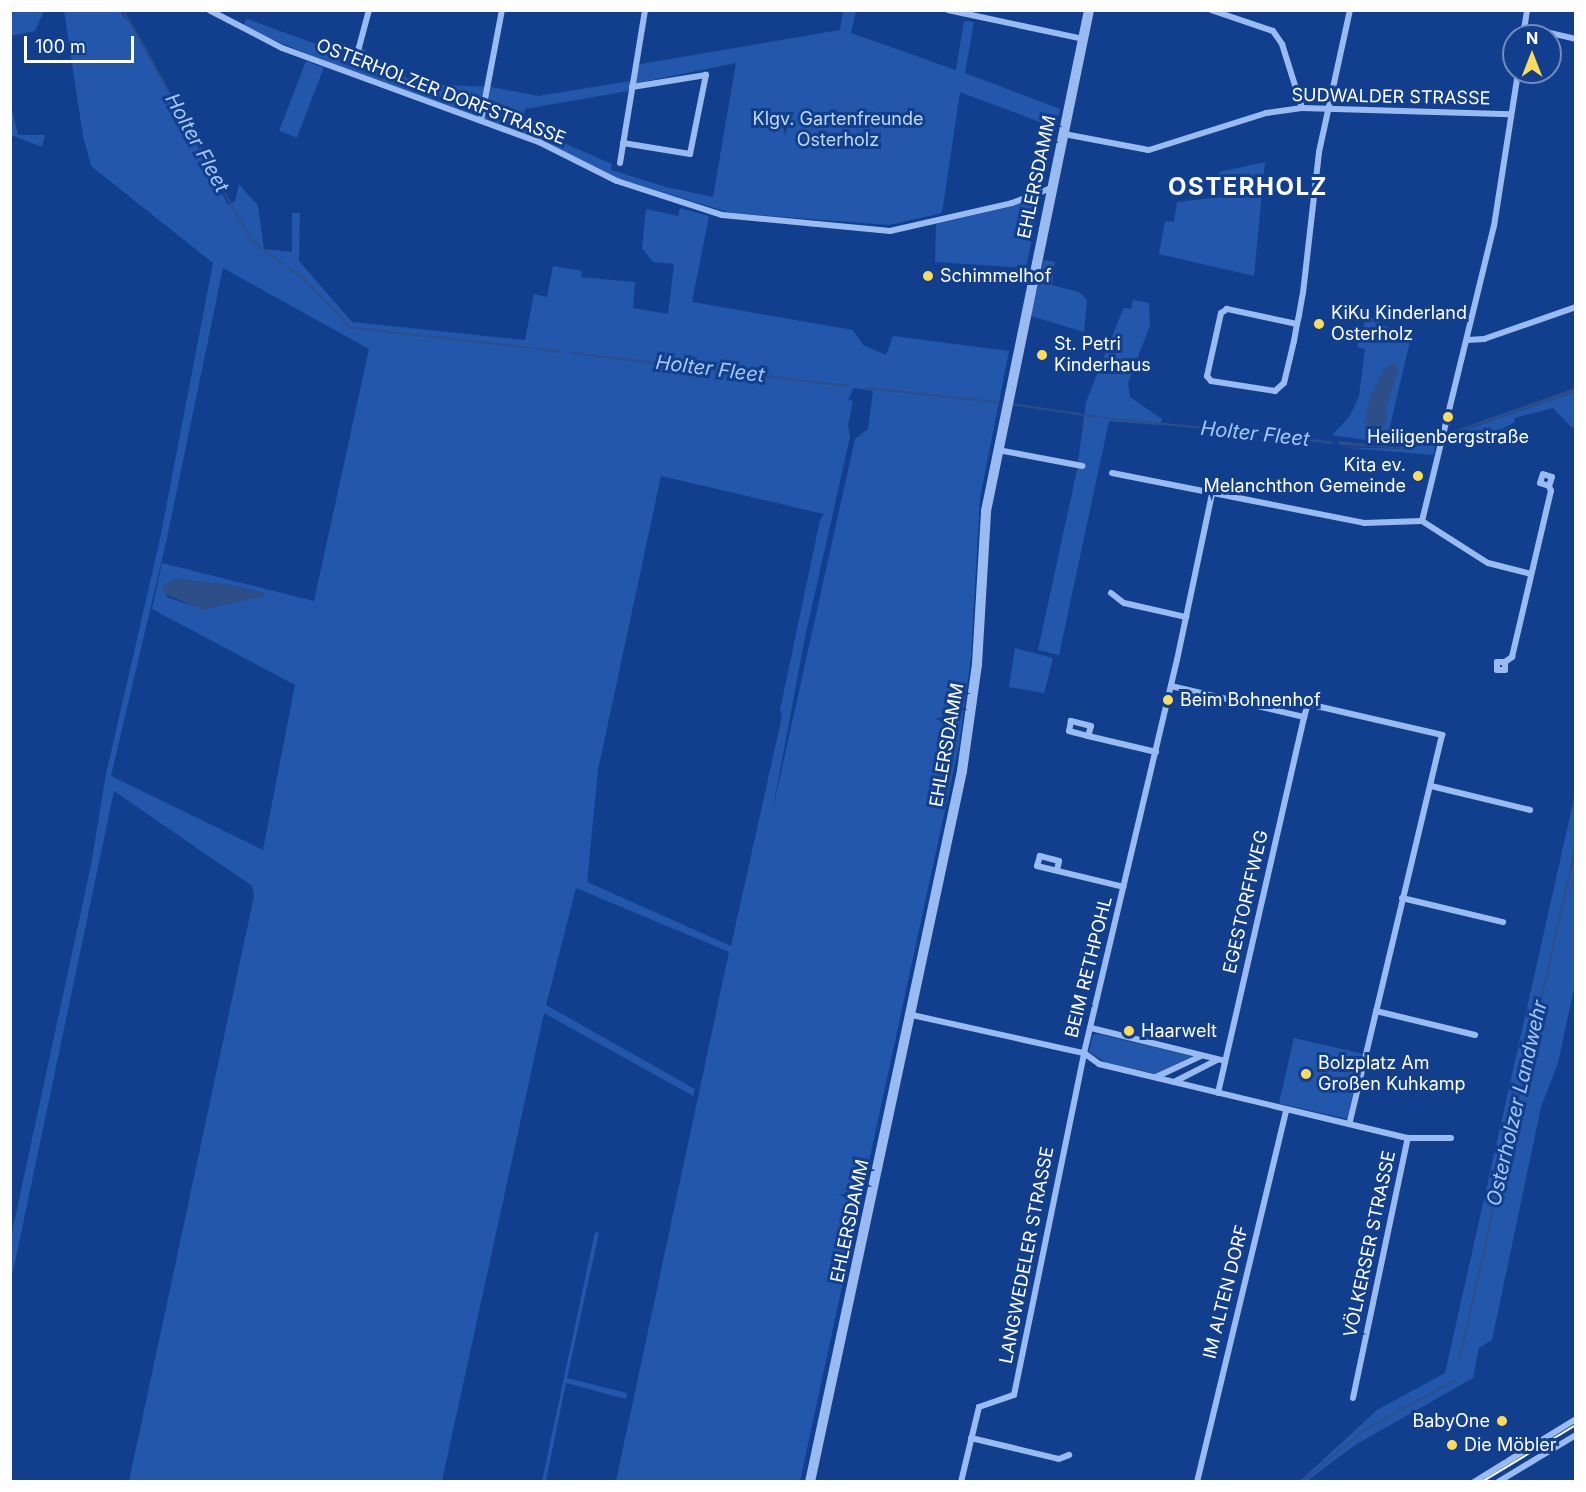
<!DOCTYPE html>
<html>
<head>
<meta charset="utf-8">
<style>
	body { margin:0 }
	#map { position:relative; width:1586px; height:1492px; overflow:hidden; background:#123f8d; font-family:Inter,sans-serif }
	div>[style] { position:absolute }
	[style*='--x'] { left:calc(var(--x)*1px); top:calc(var(--y)*1px); width:calc(var(--w)*1px); rotate:calc(var(--a)*1deg) }
	.green>* { inset:0; background:#2357ac; transform-origin:0 0 }
	.water>* { inset:0; background:#2d4e89 }
	.stream>* { height:2px; margin:-1px; padding:0 1px; transform-origin:1px; border-radius:1px; background:#2d4e89 }
	.minor>* { height:6px; margin:-3px; padding:0 3px; transform-origin:3px; border-radius:3px; background:#9abbf1 }
	.tertiary>* { height:10px; margin:-5px; padding:0 5px; transform-origin:5px; border-radius:5px; background:#9abbf1 }
	.tram>* { height:1.5px; margin:-0.75px; padding:0 0.75px; transform-origin:0.75px; border-radius:0.75px; background:#fff }
	.dots>* { width:16px; height:16px; translate:-50% -50%; box-sizing:border-box; border:3px solid #123f8d; border-radius:50% }
	span { translate:-50% -50%; white-space:nowrap; text-align:center; line-height:1.15; -webkit-text-stroke:6px #123f8d; paint-order:stroke }
	.street-label { font-size:18px; color:#fff }
	.park-label { font-size:18px; color:#c1d8fd }
	.poi-label { font-size:18px; color:#fff }
	.left { translate:0 -50%; text-align:left }
	.right { translate:-100% -50%; text-align:right }
	.water-label { font-size:20px; color:#a6c6f9; font-style:italic }
	.district-label { font-size:24px; color:#fff; font-weight:700; letter-spacing:1.5px }
	.frame { position:absolute; inset:0; border:12px solid #fff; pointer-events:none }
	.north { position:absolute; left:1502px; top:24px; width:60px; height:60px; box-sizing:border-box; background:#123f8d; border:2px solid #718cbb; border-radius:50%; rotate:0deg; font-size:16px; font-weight:700; line-height:24px; text-align:center; color:#fff }
	.north::after { content:''; display:block; margin:auto; width:21px; height:27px; background:#ffdb5a; clip-path:polygon(50% 0,100% 100%,50% 72%,0 100%) }
	.scale { position:absolute; left:24px; top:36px; width:110px; height:27px; box-sizing:border-box; border:3px solid #fff; border-top:0; padding-left:8px; font-size:18px; line-height:21px; white-space:nowrap; color:#fff; -webkit-text-stroke:4px #123f8d; paint-order:stroke }
</style>
</head>
<body>
<div id="map">
	<div class="green">
		<div style="clip-path:polygon(10px 11px,11px 10px,44px 11px,35px 31px,11px 36px)"></div>
		<div style="clip-path:polygon(evenodd,64px 11px,120px 11px,141px 39px,228px 205px,235px 201px,239px 184px,258px 206px,264px 249px,292px 252px,292px 213px,300px 213px,299px 261px,352px 322px,525px 340px,534px 294px,547px 297px,553px 266px,582px 271px,581px 277px,635px 282px,633px 308px,668px 314px,674px 264px,653px 262px,642px 248px,646px 209px,678px 216px,680px 208px,709px 216px,692px 302px,853px 330px,863px 345px,886px 355px,893px 336px,1009px 351px,980px 498px,971px 657px,959px 745px,800px 1481px,616px 1481px,729px 952px,576px 888px,546px 1005px,695px 1089px,693px 1096px,544px 1013px,442px 1481px,129px 1481px,254px 896px,252px 886px,114px 791px,11px 1281px,11px 1237px,91px 865px,106px 774px,160px 539px,213px 263px,91px 166px,83px 136px,64px 11px,223px 268px,369px 349px,314px 601px,162px 563px,152px 609px,295px 685px,263px 850px,111px 776px,167px 538px,223px 268px,64px 11px,854px 388px,873px 391px,868px 429px,855px 439px,772px 813px,805px 637px,850px 437px,848px 425px,853px 401px,848px 400px,854px 388px,64px 11px,661px 476px,824px 514px,820px 520px,780px 710px,782px 716px,731px 946px,587px 882px,598px 770px,661px 476px,64px 11px,175px 579px,230px 585px,265px 593px,265px 596px,190px 605px,167px 597px,163px 586px,175px 579px)"></div>
		<div style="clip-path:polygon(evenodd,843px 11px,856px 11px,851px 33px,956px 70px,964px 21px,974px 22px,965px 73px,1060px 109px,1056px 128px,960px 92px,942px 213px,889px 225px,731px 213px,610px 176px,533px 137px,424px 101px,242px 27px,247px 19px,352px 57px,356px 46px,366px 50px,361px 64px,427px 84px,491px 87px,538px 96px,630px 81px,635px 65px,840px 30px,843px 11px,736px 63px,713px 197px,666px 187px,611px 170px,612px 164px,522px 125px,525px 109px,628px 91px,637px 83px,736px 63px)"></div>
		<div style="left:306px;top:61px;width:19px;height:75px;rotate:21deg"></div>
		<div style="clip-path:polygon(11px 105px,18px 135px,45px 135px,42px 147px,11px 135px)"></div>
		<div style="clip-path:polygon(1265px 162px,1254px 276px,1159px 254px,1165px 221px,1174px 222px,1177px 202px,1221px 197px,1219px 172px)"></div>
		<div style="clip-path:polygon(1041px 195px,1026px 268px,935px 262px,936px 224px,1013px 206px)"></div>
		<div style="clip-path:polygon(1044px 260px,1055px 262px,1052px 285px,1079px 292px,1087px 300px,1084px 332px,1031px 316px)"></div>
		<div style="clip-path:polygon(1133px 300px,1149px 303px,1150px 325px,1128px 383px,1130px 397px,1162px 419px,1160px 425px,1109px 421px,1059px 655px,1038px 650px,1077px 470px,1086px 402px,1121px 314px,1124px 308px,1131px 309px)"></div>
		<div style="clip-path:polygon(1367px 315px,1410px 341px,1386px 443px,1332px 435px,1350px 416px,1359px 396px,1365px 349px,1357px 347px)"></div>
		<div style="clip-path:polygon(1575px 392px,1575px 426px,1572px 428px,1553px 408px,1514px 418px,1515px 422px,1475px 443px,1448px 443px,1451px 435px)"></div>
		<div style="clip-path:polygon(1437px 441px,1433px 455px,1339px 447px,1407px 449px)"></div>
		<div style="clip-path:polygon(1015px 648px,1053px 658px,1044px 693px,1009px 687px)"></div>
		<div style="clip-path:polygon(1575px 794px,1575px 984px,1558px 1063px,1541px 1107px,1492px 1340px,1479px 1348px,1473px 1378px,1355px 1445px,1307px 1481px,1300px 1481px,1377px 1410px,1445px 1373px)"></div>
		<div style="clip-path:polygon(1098px 1034px,1192px 1056px,1156px 1074px,1107px 1063px,1089px 1052px,1093px 1035px)"></div>
		<div style="left:1294px;top:1038px;width:70px;height:67px;rotate:13deg"></div>
		<div style="clip-path:polygon(595px 1232px,599px 1233px,567px 1378px,627px 1393px,626px 1399px,566px 1383px,546px 1481px,542px 1481px)"></div>
	</div>
	<div class="water">
		<div style="clip-path:polygon(1395px 362px,1398px 370px,1386px 408px,1386px 427px,1372px 430px,1364px 423px,1370px 396px,1384px 369px)"></div>
		<div style="clip-path:polygon(1575px 388px,1575px 392px,1407px 449px,1339px 445px,1339px 441px,1395px 447px,1414px 445px)"></div>
		<div style="clip-path:polygon(1205px 428px,1243px 430px,1334px 442px,1332px 444px)"></div>
		<div style="clip-path:polygon(175px 579px,230px 585px,265px 593px,265px 596px,203px 610px,163px 593px,162px 586px)"></div>
	</div>
	<div class="stream">
		<div style="--x:123;--y:10;--w:263;--a:60.9"></div>
		<div style="--x:251;--y:240;--w:40;--a:37"></div>
		<div style="--x:288;--y:268;--w:18;--a:34"></div>
		<div style="--x:303;--y:278;--w:68;--a:46.2"></div>
		<div style="--x:350;--y:327;--w:72;--a:7.2"></div>
		<div style="--x:427;--y:336;--w:104;--a:6.6"></div>
		<div style="--x:538;--y:349;--w:26;--a:7"></div>
		<div style="--x:572;--y:353;--w:278;--a:6.8"></div>
		<div style="--x:867;--y:388;--w:133;--a:6.1"></div>
		<div style="--x:1011;--y:404;--w:88;--a:8.5"></div>
		<div style="--x:1104;--y:418;--w:102;--a:5.6"></div>
		<div style="--x:1459;--y:1361;--w:529;--a:-77.22"></div>
		<div style="--x:1302;--y:1482;--w:80;--a:-39.9"></div>
		<div style="--x:1363;--y:1431;--w:105;--a:-29"></div>
	</div>
	<div class="minor">
		<div style="--x:209;--y:10;--w:82;--a:27.5"></div>
		<div style="--x:282;--y:48;--w:274;--a:20.1"></div>
		<div style="--x:539;--y:142;--w:87;--a:26.6"></div>
		<div style="--x:617;--y:181;--w:110;--a:17.9"></div>
		<div style="--x:722;--y:215;--w:169;--a:5.4"></div>
		<div style="--x:890;--y:231;--w:125;--a:-12.9"></div>
		<div style="--x:1012;--y:203;--w:42;--a:-21"></div>
		<div style="--x:948;--y:10;--w:138;--a:12.1"></div>
		<div style="--x:1211;--y:10;--w:65;--a:18.7"></div>
		<div style="--x:1273;--y:31;--w:16;--a:55"></div>
		<div style="--x:1282;--y:44;--w:67;--a:72.6"></div>
		<div style="--x:1524;--y:27;--w:53;--a:13"></div>
		<div style="--x:1523;--y:36;--w:26;--a:-81"></div>
		<div style="--x:358;--y:51;--w:42;--a:-75"></div>
		<div style="--x:481;--y:120;--w:112;--a:-79.2"></div>
		<div style="--x:1064;--y:134;--w:86;--a:10.7"></div>
		<div style="--x:1149;--y:150;--w:123;--a:-17.5"></div>
		<div style="--x:1266;--y:113;--w:36;--a:-8"></div>
		<div style="--x:1302;--y:108;--w:208;--a:1.7"></div>
		<div style="--x:623;--y:143;--w:68;--a:9.3"></div>
		<div style="--x:690;--y:154;--w:81;--a:-78.6"></div>
		<div style="--x:706;--y:75;--w:75;--a:170.8"></div>
		<div style="--x:620;--y:163;--w:155;--a:-80.7"></div>
		<div style="--x:1297;--y:324;--w:72;--a:-167.9"></div>
		<div style="--x:1227;--y:309;--w:7;--a:146"></div>
		<div style="--x:1221;--y:313;--w:65;--a:102.5"></div>
		<div style="--x:1207;--y:376;--w:6;--a:51"></div>
		<div style="--x:1211;--y:381;--w:65;--a:8.9"></div>
		<div style="--x:1275;--y:391;--w:12;--a:-42"></div>
		<div style="--x:1284;--y:383;--w:43;--a:-76.6"></div>
		<div style="--x:1294;--y:341;--w:17;--a:-80"></div>
		<div style="--x:1297;--y:324;--w:9;--a:-77"></div>
		<div style="--x:1299;--y:315;--w:22;--a:-80"></div>
		<div style="--x:1303;--y:293;--w:142;--a:-83.5"></div>
		<div style="--x:1319;--y:152;--w:145;--a:-77.7"></div>
		<div style="--x:1467;--y:340;--w:17;--a:-3"></div>
		<div style="--x:1484;--y:339;--w:97;--a:-19.2"></div>
		<div style="--x:998;--y:450;--w:86;--a:10.7"></div>
		<div style="--x:1112;--y:473;--w:257;--a:11.2"></div>
		<div style="--x:1364;--y:523;--w:58;--a:-2"></div>
		<div style="--x:1422;--y:521;--w:78;--a:32.5"></div>
		<div style="--x:1488;--y:563;--w:44;--a:14.3"></div>
		<div style="--x:1422;--y:521;--w:304;--a:-76.3"></div>
		<div style="--x:1494;--y:226;--w:156;--a:-81.1"></div>
		<div style="--x:1111;--y:593;--w:16;--a:38"></div>
		<div style="--x:1124;--y:603;--w:64;--a:12.7"></div>
		<div style="--x:1505;--y:662;--w:8;--a:180"></div>
		<div style="--x:1497;--y:662;--w:8;--a:90"></div>
		<div style="--x:1497;--y:670;--w:8;--a:0"></div>
		<div style="--x:1505;--y:670;--w:8;--a:-90"></div>
		<div style="--x:1505;--y:662;--w:9;--a:-36"></div>
		<div style="--x:1512;--y:657;--w:171;--a:-76.8"></div>
		<div style="--x:1551;--y:491;--w:5;--a:-112"></div>
		<div style="--x:1549;--y:486;--w:9;--a:-162"></div>
		<div style="--x:1540;--y:483;--w:9;--a:-72"></div>
		<div style="--x:1543;--y:474;--w:9;--a:18"></div>
		<div style="--x:1552;--y:477;--w:9;--a:108"></div>
		<div style="--x:1171;--y:686;--w:137;--a:13.1"></div>
		<div style="--x:1304;--y:717;--w:14;--a:-73"></div>
		<div style="--x:1308;--y:704;--w:138;--a:13"></div>
		<div style="--x:1442;--y:735;--w:400;--a:103.4"></div>
		<div style="--x:1088;--y:736;--w:10;--a:-73"></div>
		<div style="--x:1091;--y:726;--w:21;--a:-166"></div>
		<div style="--x:1071;--y:721;--w:10;--a:101"></div>
		<div style="--x:1069;--y:731;--w:20;--a:15"></div>
		<div style="--x:1088;--y:736;--w:70;--a:13.2"></div>
		<div style="--x:1431;--y:786;--w:102;--a:13.6"></div>
		<div style="--x:1057;--y:870;--w:9;--a:-77"></div>
		<div style="--x:1059;--y:861;--w:20;--a:-165"></div>
		<div style="--x:1040;--y:856;--w:10;--a:107"></div>
		<div style="--x:1037;--y:866;--w:89;--a:13.6"></div>
		<div style="--x:1402;--y:898;--w:104;--a:13.4"></div>
		<div style="--x:1376;--y:1011;--w:102;--a:13.6"></div>
		<div style="--x:912;--y:1015;--w:176;--a:12.5"></div>
		<div style="--x:1084;--y:1053;--w:19;--a:36"></div>
		<div style="--x:1099;--y:1064;--w:318;--a:13.5"></div>
		<div style="--x:1408;--y:1138;--w:43;--a:0"></div>
		<div style="--x:1091;--y:1028;--w:138;--a:13.8"></div>
		<div style="--x:1156;--y:1077;--w:50;--a:-25"></div>
		<div style="--x:1174;--y:1082;--w:48;--a:-27.1"></div>
		<div style="--x:1218;--y:1093;--w:386;--a:-77.1"></div>
		<div style="--x:1353;--y:1398;--w:266;--a:-78.1"></div>
		<div style="--x:971;--y:1438;--w:90;--a:13.4"></div>
		<div style="--x:1059;--y:1459;--w:11;--a:-22"></div>
		<div style="--x:961;--y:1482;--w:77;--a:-76.5"></div>
		<div style="--x:979;--y:1407;--w:37;--a:-19"></div>
		<div style="--x:1014;--y:1395;--w:349;--a:-78.4"></div>
		<div style="--x:1084;--y:1053;--w:404;--a:-76.7"></div>
		<div style="--x:1177;--y:660;--w:170;--a:-78.1"></div>
		<div style="--x:1197;--y:1482;--w:382;--a:-76.5"></div>
		<div style="--x:1474;--y:1482;--w:120;--a:-31.7"></div>
		<div style="--x:1498;--y:1482;--w:91;--a:-31.1"></div>
	</div>
	<div class="tertiary">
		<div style="--x:810;--y:1482;--w:727;--a:-77.93"></div>
		<div style="--x:962;--y:771;--w:108;--a:-82"></div>
		<div style="--x:977;--y:664;--w:153;--a:-86.6"></div>
		<div style="--x:986;--y:511;--w:511;--a:-78.38"></div>
	</div>
	<div class="tram">
		<div style="--x:1482;--y:1482;--w:110;--a:-31.2"></div>
	</div>
	<div class="dots">
		<div style="left:928px;top:276px;background:#ffdb5a"></div>
		<div style="left:1319px;top:324px;background:#ffdb5a"></div>
		<div style="left:1042px;top:355px;background:#ffdb5a"></div>
		<div style="left:1448px;top:417px;background:#ffdb5a"></div>
		<div style="left:1418px;top:476px;background:#ffdb5a"></div>
		<div style="left:1168px;top:700px;background:#ffdb5a"></div>
		<div style="left:1129px;top:1031px;background:#ffdb5a"></div>
		<div style="left:1306px;top:1074px;background:#ffdb5a"></div>
		<div style="left:1502px;top:1421px;background:#ffdb5a"></div>
		<div style="left:1452px;top:1445px;background:#ffdb5a"></div>
	</div>
	<div class="street-label">
		<span style="left:441px;top:92px;rotate:21deg">OSTERHOLZER DORFSTRASSE</span>
		<span style="left:1391px;top:97px;rotate:1deg">SUDWALDER STRASSE</span>
		<span style="left:1037px;top:177px;rotate:-78deg">EHLERSDAMM</span>
		<span style="left:947px;top:745px;rotate:-80deg">EHLERSDAMM</span>
		<span style="left:1246px;top:902px;rotate:-77deg">EGESTORFFWEG</span>
		<span style="left:1089px;top:967px;rotate:-76deg">BEIM RETHPOHL</span>
		<span style="left:850px;top:1221px;rotate:-78deg">EHLERSDAMM</span>
		<span style="left:1370px;top:1244px;rotate:-78deg">VÖLKERSER STRASSE</span>
		<span style="left:1027px;top:1255px;rotate:-79deg">LANGWEDELER STRASSE</span>
		<span style="left:1226px;top:1292px;rotate:-76deg">IM ALTEN DORF</span>
	</div>
	<div class="park-label">
		<span style="left:838px;top:130px">Klgv. Gartenfreunde<br>Osterholz</span>
	</div>
	<div class="poi-label">
		<span class="left" style="left:940px;top:276px">Schimmelhof</span>
		<span class="left" style="left:1331px;top:324px">KiKu Kinderland<br>Osterholz</span>
		<span class="left" style="left:1054px;top:355px">St. Petri<br>Kinderhaus</span>
		<span style="left:1448px;top:437px">Heiligenbergstraße</span>
		<span class="right" style="left:1406px;top:476px">Kita ev.<br>Melanchthon Gemeinde</span>
		<span class="left" style="left:1180px;top:700px">Beim Bohnenhof</span>
		<span class="left" style="left:1141px;top:1031px">Haarwelt</span>
		<span class="left" style="left:1318px;top:1074px">Bolzplatz Am<br>Großen Kuhkamp</span>
		<span class="right" style="left:1490px;top:1421px">BabyOne</span>
		<span class="left" style="left:1464px;top:1445px">Die Möbler</span>
	</div>
	<div class="water-label">
		<span style="left:197px;top:143px;rotate:61deg">Holter Fleet</span>
		<span style="left:710px;top:369px;rotate:7deg">Holter Fleet</span>
		<span style="left:1255px;top:434px;rotate:6deg">Holter Fleet</span>
		<span style="left:1517px;top:1103px;rotate:-77deg">Osterholzer Landwehr</span>
	</div>
	<div class="district-label">
		<span style="left:1248px;top:187px">OSTERHOLZ</span>
	</div>
	<div class="frame"></div>
	<div class="north">N</div>
	<div class="scale">100 m</div>
</div>
</body>
</html>
